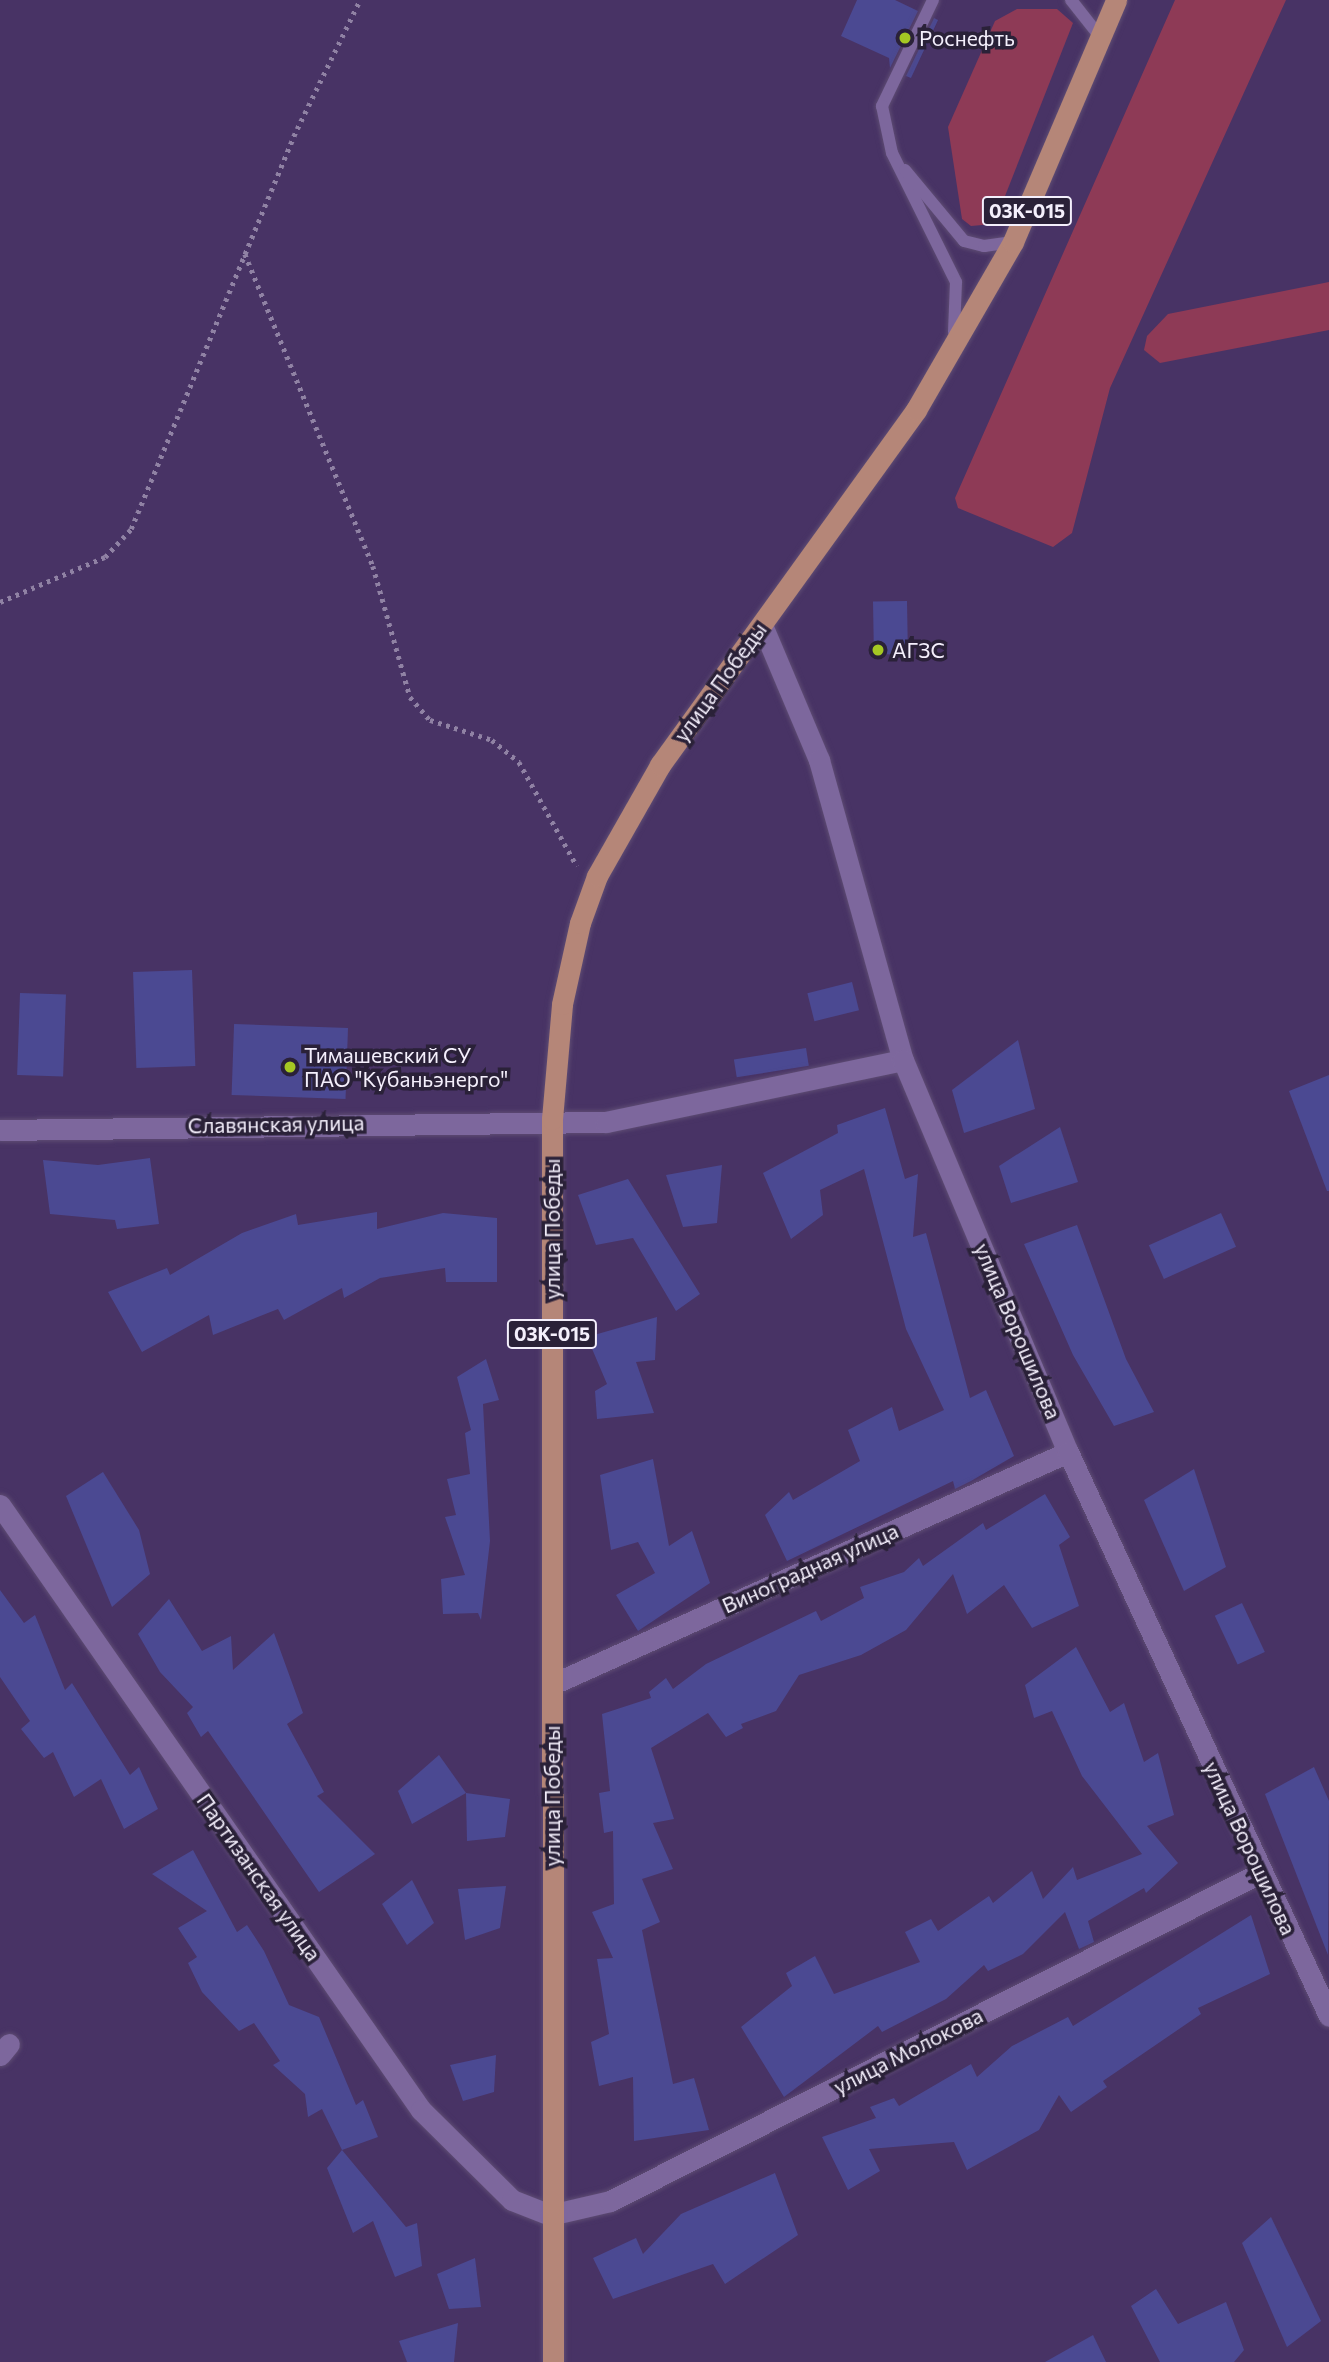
<!DOCTYPE html>
<html>
<head>
<meta charset="utf-8">
<style>
	body { margin:0 }
	#map { position:relative; width:1329px; height:2362px; overflow:hidden; background:#483365; font-family:Commissioner,sans-serif }
	div>[style] { position:absolute }
	[style*='--x'] { left:calc(var(--x)*1px); top:calc(var(--y)*1px); width:calc(var(--w)*1px); rotate:calc(var(--a)*1deg) }
	.green>* { inset:0; background:#8e3a56 }
	.building>* { inset:0; background:#4b4992; transform-origin:0 0 }
	.path>* { height:4.5px; margin-top:-2.25px; transform-origin:0; background:repeating-linear-gradient(90deg,#9082a4 0 3.5px,transparent 0 8.5px) }
	.roads { filter:drop-shadow(0 0 2px #5e4c73) drop-shadow(0 0 2px #5e4c73) }
	.lane>* { height:12px; margin:-6px; padding:0 6px; transform-origin:6px; border-radius:6px; background:#7d679d }
	.street>* { height:21px; margin:-10.5px; padding:0 10.5px; transform-origin:10.5px; border-radius:10.5px; background:#7d679d }
	.secondary>* { height:21px; margin:-10.5px; padding:0 10.5px; transform-origin:10.5px; border-radius:10.5px; background:#7d679d }
	.primary>* { height:21px; margin:-10.5px; padding:0 10.5px; transform-origin:10.5px; border-radius:10.5px; background:#b58678 }
	.dots>* { width:19px; height:19px; translate:-50% -50%; box-sizing:border-box; border:4px solid #2a2138; border-radius:50% }
	span { translate:-50% -50%; white-space:nowrap; text-align:center; line-height:1.15; -webkit-text-stroke:7px #2a2138; paint-order:stroke }
	.shield-label span { padding:2px 5px; background:#2a2138; border:2px solid; border-radius:5px; -webkit-text-stroke-width:0 }
	.shield-label { font-size:19px; color:#f4effc; font-weight:700 }
	.poi-label { font-size:21px; color:#f4effc }
	.left { translate:0 -50%; text-align:left }
	.street-label { font-size:21px; color:#f4effc }
</style>
</head>
<body>
<div id="map">
	<div class="green">
		<div style="clip-path:polygon(1175px 0,1286px 0,1110px 388px,1072px 533px,1053px 547px,958px 508px,955px 498px)"></div>
		<div style="clip-path:polygon(1057px 9px,1073px 23px,994px 224px,971px 226px,962px 219px,948px 127px,995px 21px,1017px 9px)"></div>
		<div style="clip-path:polygon(1329px 282px,1329px 330px,1160px 363px,1144px 350px,1147px 336px,1168px 314px)"></div>
	</div>
	<div class="building">
		<div style="clip-path:polygon(857px 0,895px 0,918px 11px,890px 68px,889px 58px,841px 36px)"></div>
		<div style="clip-path:polygon(934px 18px,938px 20px,911px 78px,906px 76px)"></div>
		<div style="left:907px;top:601px;width:53px;height:34px;rotate:89deg"></div>
		<div style="left:192px;top:970px;width:96px;height:59px;rotate:88deg"></div>
		<div style="left:852px;top:982px;width:29px;height:46px;rotate:76deg"></div>
		<div style="left:20px;top:993px;width:46px;height:82px;rotate:2deg"></div>
		<div style="left:348px;top:1028px;width:71px;height:114px;rotate:92deg"></div>
		<div style="clip-path:polygon(1018px 1040px,1035px 1109px,964px 1133px,952px 1090px)"></div>
		<div style="left:806px;top:1048px;width:18px;height:73px;rotate:81deg"></div>
		<div style="clip-path:polygon(1329px 1075px,1329px 1191px,1327px 1191px,1289px 1091px)"></div>
		<div style="clip-path:polygon(885px 1108px,905px 1179px,918px 1174px,913px 1237px,926px 1233px,970px 1398px,986px 1390px,1014px 1456px,971px 1481px,955px 1489px,953px 1481px,787px 1561px,765px 1515px,789px 1492px,793px 1500px,860px 1461px,848px 1430px,892px 1407px,899px 1431px,944px 1410px,906px 1329px,864px 1169px,820px 1190px,823px 1215px,791px 1239px,763px 1173px,838px 1133px,837px 1125px)"></div>
		<div style="clip-path:polygon(1060px 1127px,1078px 1182px,1011px 1203px,999px 1166px)"></div>
		<div style="clip-path:polygon(150px 1158px,159px 1224px,117px 1229px,115px 1220px,50px 1214px,43px 1160px,98px 1165px)"></div>
		<div style="clip-path:polygon(722px 1165px,717px 1223px,683px 1227px,666px 1175px)"></div>
		<div style="clip-path:polygon(628px 1179px,700px 1294px,676px 1311px,633px 1238px,596px 1245px,578px 1195px)"></div>
		<div style="clip-path:polygon(377px 1212px,377px 1229px,443px 1213px,497px 1218px,497px 1282px,446px 1282px,445px 1268px,380px 1278px,344px 1298px,342px 1288px,284px 1320px,278px 1309px,213px 1335px,209px 1315px,142px 1352px,108px 1292px,167px 1268px,170px 1275px,242px 1233px,296px 1214px,298px 1225px)"></div>
		<div style="left:1221px;top:1213px;width:37px;height:79px;rotate:66deg"></div>
		<div style="clip-path:polygon(1077px 1225px,1126px 1359px,1154px 1412px,1114px 1426px,1073px 1355px,1024px 1244px)"></div>
		<div style="clip-path:polygon(657px 1317px,655px 1360px,636px 1362px,654px 1413px,597px 1419px,595px 1391px,607px 1384px,587px 1337px)"></div>
		<div style="clip-path:polygon(486px 1359px,499px 1400px,483px 1404px,490px 1541px,481px 1620px,478px 1613px,443px 1614px,441px 1579px,465px 1575px,445px 1517px,456px 1515px,447px 1479px,470px 1474px,465px 1433px,471px 1430px,457px 1377px)"></div>
		<div style="clip-path:polygon(653px 1459px,669px 1546px,692px 1531px,710px 1583px,638px 1631px,616px 1595px,655px 1573px,638px 1542px,611px 1550px,600px 1475px)"></div>
		<div style="clip-path:polygon(1194px 1469px,1226px 1567px,1184px 1591px,1144px 1500px)"></div>
		<div style="clip-path:polygon(103px 1472px,139px 1530px,150px 1574px,112px 1607px,66px 1496px)"></div>
		<div style="clip-path:polygon(1045px 1494px,1070px 1537px,1059px 1545px,1079px 1606px,1032px 1628px,1004px 1585px,967px 1614px,953px 1574px,906px 1630px,861px 1655px,799px 1675px,776px 1711px,741px 1724px,743px 1728px,726px 1737px,708px 1713px,651px 1748px,674px 1819px,653px 1823px,673px 1869px,642px 1879px,660px 1922px,642px 1930px,673px 2084px,694px 2078px,709px 2130px,634px 2141px,633px 2077px,599px 2086px,591px 2042px,609px 2034px,597px 1959px,613px 1958px,592px 1912px,614px 1904px,613px 1831px,604px 1833px,599px 1793px,610px 1791px,602px 1714px,651px 1698px,649px 1692px,666px 1678px,673px 1689px,706px 1664px,816px 1611px,821px 1621px,864px 1598px,860px 1587px,904px 1572px,919px 1558px,923px 1566px,983px 1523px,986px 1530px)"></div>
		<div style="clip-path:polygon(0 1590px,24px 1623px,35px 1615px,65px 1690px,72px 1683px,130px 1775px,139px 1767px,158px 1809px,124px 1829px,101px 1779px,74px 1797px,53px 1752px,44px 1758px,21px 1729px,30px 1721px,0 1677px)"></div>
		<div style="clip-path:polygon(169px 1599px,202px 1651px,231px 1636px,233px 1670px,274px 1633px,303px 1713px,287px 1724px,324px 1792px,317px 1796px,375px 1854px,319px 1892px,208px 1731px,201px 1737px,187px 1713px,193px 1707px,160px 1672px,138px 1634px)"></div>
		<div style="left:1242px;top:1603px;width:54px;height:30px;rotate:65deg"></div>
		<div style="clip-path:polygon(1076px 1647px,1110px 1712px,1124px 1703px,1144px 1762px,1158px 1753px,1174px 1815px,1147px 1826px,1178px 1863px,1146px 1893px,1144px 1888px,1088px 1921px,1094px 1942px,1079px 1949px,1065px 1912px,1023px 1954px,988px 1971px,984px 1965px,946px 1999px,882px 2032px,878px 2026px,784px 2097px,741px 2027px,792px 1986px,786px 1973px,815px 1956px,834px 1994px,920px 1962px,905px 1932px,931px 1919px,938px 1931px,989px 1896px,993px 1903px,1032px 1871px,1043px 1899px,1073px 1867px,1077px 1880px,1142px 1854px,1082px 1776px,1052px 1711px,1034px 1718px,1025px 1685px)"></div>
		<div style="clip-path:polygon(439px 1755px,466px 1793px,412px 1824px,398px 1791px)"></div>
		<div style="clip-path:polygon(1314px 1767px,1329px 1801px,1328px 1955px,1265px 1794px)"></div>
		<div style="clip-path:polygon(466px 1793px,510px 1799px,505px 1837px,467px 1841px)"></div>
		<div style="clip-path:polygon(193px 1850px,237px 1932px,247px 1925px,264px 1951px,289px 2005px,319px 2017px,356px 2105px,363px 2100px,378px 2137px,342px 2150px,322px 2109px,308px 2117px,305px 2094px,273px 2065px,280px 2061px,254px 2023px,239px 2031px,202px 1992px,188px 1963px,197px 1957px,178px 1928px,207px 1911px,152px 1874px)"></div>
		<div style="clip-path:polygon(412px 1880px,434px 1923px,407px 1945px,382px 1904px)"></div>
		<div style="clip-path:polygon(506px 1886px,500px 1928px,465px 1940px,458px 1889px)"></div>
		<div style="clip-path:polygon(1251px 1915px,1270px 1974px,1198px 2008px,1201px 2014px,1103px 2081px,1107px 2087px,1071px 2112px,1059px 2095px,1039px 2130px,967px 2170px,954px 2142px,869px 2149px,880px 2171px,848px 2190px,822px 2137px,876px 2118px,870px 2107px,894px 2098px,899px 2106px,971px 2064px,977px 2077px,1012px 2046px,1068px 2017px,1073px 2026px)"></div>
		<div style="clip-path:polygon(496px 2055px,494px 2092px,463px 2101px,450px 2065px)"></div>
		<div style="clip-path:polygon(342px 2150px,406px 2227px,417px 2223px,422px 2266px,395px 2277px,373px 2221px,353px 2233px,327px 2168px)"></div>
		<div style="clip-path:polygon(775px 2173px,798px 2235px,725px 2284px,713px 2264px,613px 2299px,593px 2258px,636px 2238px,643px 2254px,681px 2214px)"></div>
		<div style="clip-path:polygon(1271px 2217px,1321px 2321px,1287px 2347px,1242px 2243px)"></div>
		<div style="clip-path:polygon(475px 2258px,481px 2307px,449px 2309px,437px 2274px)"></div>
		<div style="clip-path:polygon(1156px 2289px,1178px 2324px,1226px 2302px,1244px 2350px,1234px 2362px,1160px 2362px,1131px 2306px)"></div>
		<div style="clip-path:polygon(458px 2323px,454px 2362px,407px 2362px,399px 2341px)"></div>
		<div style="clip-path:polygon(1093px 2335px,1106px 2362px,1045px 2362px)"></div>
	</div>
	<div class="path">
		<div style="--x:245;--y:254;--w:337;--a:67.7"></div>
		<div style="--x:373;--y:566;--w:136;--a:74.2"></div>
		<div style="--x:410;--y:697;--w:30;--a:49"></div>
		<div style="--x:430;--y:720;--w:65;--a:17.9"></div>
		<div style="--x:492;--y:740;--w:35;--a:39"></div>
		<div style="--x:519;--y:762;--w:119;--a:60.9"></div>
		<div style="--x:0;--y:602;--w:114;--a:-23.2"></div>
		<div style="--x:105;--y:557;--w:38;--a:-47"></div>
		<div style="--x:131;--y:529;--w:433;--a:-67.5"></div>
		<div style="--x:297;--y:129;--w:144;--a:-64"></div>
	</div>
	<div class="roads">
		<div class="lane">
			<div style="--x:933;--y:0;--w:118;--a:115.7"></div>
			<div style="--x:882;--y:106;--w:48;--a:78"></div>
			<div style="--x:892;--y:153;--w:144;--a:63.6"></div>
			<div style="--x:956;--y:282;--w:50;--a:92.3"></div>
			<div style="--x:1071;--y:0;--w:48;--a:51.7"></div>
			<div style="--x:905;--y:170;--w:92;--a:50.3"></div>
			<div style="--x:964;--y:241;--w:21;--a:14"></div>
			<div style="--x:984;--y:246;--w:29;--a:-8"></div>
		</div>
		<div class="street">
			<div style="--x:0;--y:1130;--w:606;--a:-0.76"></div>
			<div style="--x:606;--y:1122;--w:303;--a:-11.8"></div>
			<div style="--x:0;--y:1505;--w:737;--a:55.17"></div>
			<div style="--x:421;--y:2110;--w:128;--a:44.7"></div>
			<div style="--x:512;--y:2200;--w:41;--a:21.5"></div>
			<div style="--x:550;--y:2215;--w:62;--a:-13.1"></div>
			<div style="--x:610;--y:2201;--w:728;--a:-26.78"></div>
			<div style="--x:553;--y:1684;--w:565;--a:-24.25"></div>
			<div style="--x:0;--y:2055;--w:14;--a:-51"></div>
		</div>
		<div class="secondary">
			<div style="--x:762;--y:625;--w:147;--a:67.1"></div>
			<div style="--x:819;--y:760;--w:312;--a:74.4"></div>
			<div style="--x:903;--y:1060;--w:425;--a:67.2"></div>
			<div style="--x:1068;--y:1452;--w:621;--a:65.17"></div>
		</div>
		<div class="primary">
			<div style="--x:553;--y:2362;--w:1243;--a:-90.05"></div>
			<div style="--x:552;--y:1119;--w:115;--a:-85"></div>
			<div style="--x:562;--y:1004;--w:83;--a:-77.5"></div>
			<div style="--x:580;--y:923;--w:50;--a:-70.1"></div>
			<div style="--x:597;--y:876;--w:128;--a:-60.4"></div>
			<div style="--x:660;--y:765;--w:438;--a:-54.2"></div>
			<div style="--x:916;--y:410;--w:194;--a:-60"></div>
			<div style="--x:1013;--y:242;--w:263;--a:-66.9"></div>
		</div>
	</div>
	<div class="dots">
		<div style="left:905px;top:38px;background:#a5c823"></div>
		<div style="left:878px;top:650px;background:#a5c823"></div>
		<div style="left:290px;top:1067px;background:#a5c823"></div>
	</div>
	<div class="shield-label">
		<span style="left:1027px;top:211px">03К-015</span>
		<span style="left:552px;top:1334px">03К-015</span>
	</div>
	<div class="poi-label">
		<span class="left" style="left:919px;top:38px">Роснефть</span>
		<span class="left" style="left:892px;top:650px">АГЗС</span>
		<span class="left" style="left:304px;top:1067px">Тимашевский СУ<br>ПАО "Кубаньэнерго"</span>
	</div>
	<div class="street-label">
		<span style="left:720px;top:682px;rotate:-54deg">улица Победы</span>
		<span style="left:276px;top:1124px;rotate:-1deg">Славянская улица</span>
		<span style="left:552px;top:1229px;rotate:-90deg">улица Победы</span>
		<span style="left:1018px;top:1331px;rotate:67deg">улица Ворошилова</span>
		<span style="left:810px;top:1568px;rotate:-24deg">Виноградная улица</span>
		<span style="left:552px;top:1796px;rotate:-90deg">улица Победы</span>
		<span style="left:1250px;top:1848px;rotate:65deg">улица Ворошилова</span>
		<span style="left:259px;top:1877px;rotate:55deg">Партизанская улица</span>
		<span style="left:908px;top:2051px;rotate:-27deg">улица Молокова</span>
	</div>
</div>
</body>
</html>
